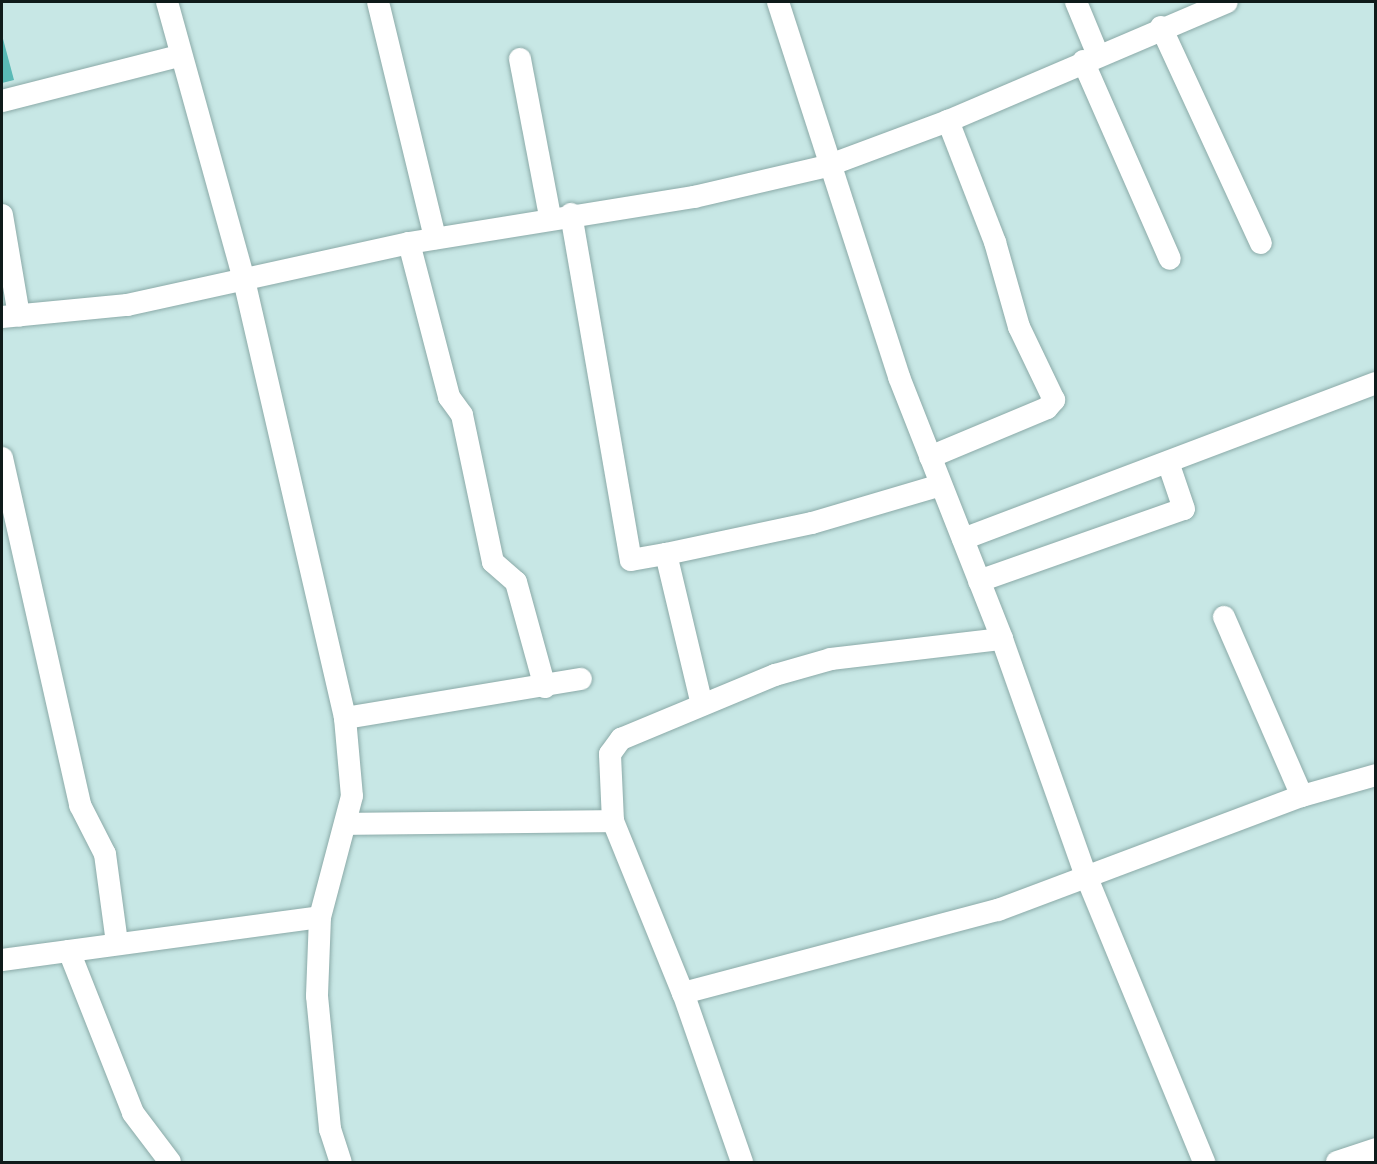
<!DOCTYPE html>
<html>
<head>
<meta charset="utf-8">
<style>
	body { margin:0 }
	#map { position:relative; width:1377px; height:1164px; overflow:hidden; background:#c7e7e5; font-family:Ubuntu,sans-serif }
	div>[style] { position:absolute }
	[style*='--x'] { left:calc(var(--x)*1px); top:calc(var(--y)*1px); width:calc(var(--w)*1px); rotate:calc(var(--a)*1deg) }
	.building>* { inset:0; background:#5abab6 }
	.roads { filter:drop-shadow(0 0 2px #8baaa8) drop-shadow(0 0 2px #8baaa8) }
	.minor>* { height:22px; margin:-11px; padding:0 11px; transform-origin:11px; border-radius:11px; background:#fff }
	span { translate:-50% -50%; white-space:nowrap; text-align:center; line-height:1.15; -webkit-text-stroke:4.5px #d4f5f3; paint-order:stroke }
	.frame { position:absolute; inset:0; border:3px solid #0f1b1a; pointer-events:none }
</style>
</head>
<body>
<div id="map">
	<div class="building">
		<div style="clip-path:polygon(2px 35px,14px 80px,2px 83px)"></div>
	</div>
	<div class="roads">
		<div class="minor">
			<div style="--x:167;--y:2;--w:288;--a:74.5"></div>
			<div style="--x:244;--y:280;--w:449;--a:77"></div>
			<div style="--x:345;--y:718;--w:78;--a:84.9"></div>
			<div style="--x:352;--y:796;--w:125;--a:104.8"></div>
			<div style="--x:320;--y:917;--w:79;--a:92.2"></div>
			<div style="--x:317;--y:996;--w:134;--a:84.4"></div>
			<div style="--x:330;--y:1129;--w:35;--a:72"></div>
			<div style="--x:378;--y:2;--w:243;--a:76.4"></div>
			<div style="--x:778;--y:2;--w:394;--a:72.1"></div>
			<div style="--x:899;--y:377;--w:282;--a:68.5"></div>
			<div style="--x:1002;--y:639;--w:248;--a:70.5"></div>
			<div style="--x:1085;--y:873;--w:313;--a:67.6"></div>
			<div style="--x:1076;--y:2;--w:57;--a:67.5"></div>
			<div style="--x:1161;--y:27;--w:238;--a:65.2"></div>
			<div style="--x:520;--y:59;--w:161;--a:79.2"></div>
			<div style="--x:1083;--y:61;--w:216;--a:66.3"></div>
			<div style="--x:2;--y:101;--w:183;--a:-14.3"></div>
			<div style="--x:571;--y:214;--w:351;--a:80.2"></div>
			<div style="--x:631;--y:560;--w:36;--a:-10"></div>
			<div style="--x:666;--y:554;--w:155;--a:76.6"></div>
			<div style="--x:2;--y:215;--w:102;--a:80.4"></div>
			<div style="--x:409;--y:243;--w:159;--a:75.4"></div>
			<div style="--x:449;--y:397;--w:22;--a:54"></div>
			<div style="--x:462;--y:415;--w:150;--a:78.1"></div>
			<div style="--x:493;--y:562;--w:30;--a:41"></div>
			<div style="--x:516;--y:582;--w:109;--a:74.6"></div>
			<div style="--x:2;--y:317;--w:126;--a:-5.5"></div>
			<div style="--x:127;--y:305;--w:289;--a:-12.4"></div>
			<div style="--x:409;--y:243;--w:289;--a:-9.2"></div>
			<div style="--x:694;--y:197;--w:137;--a:-13.1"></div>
			<div style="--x:827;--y:166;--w:129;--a:-20.4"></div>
			<div style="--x:948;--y:121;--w:303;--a:-23.1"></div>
			<div style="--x:930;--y:457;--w:127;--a:-22.7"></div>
			<div style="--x:1047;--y:408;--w:11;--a:-49"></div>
			<div style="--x:1054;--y:400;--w:81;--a:-115.6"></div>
			<div style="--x:1019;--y:327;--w:88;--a:-105.8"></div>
			<div style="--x:995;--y:242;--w:130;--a:-111.2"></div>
			<div style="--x:2;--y:458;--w:356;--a:77.3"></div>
			<div style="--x:80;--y:805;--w:55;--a:63"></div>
			<div style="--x:105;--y:854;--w:90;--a:82.3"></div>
			<div style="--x:963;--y:539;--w:441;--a:-20.7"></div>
			<div style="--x:666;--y:554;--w:149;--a:-12"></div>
			<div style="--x:812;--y:523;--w:134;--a:-16.4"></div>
			<div style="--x:979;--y:581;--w:217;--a:-19.4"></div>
			<div style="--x:1184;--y:509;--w:46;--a:-108.8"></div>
			<div style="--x:1224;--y:617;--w:195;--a:66.5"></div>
			<div style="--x:345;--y:718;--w:239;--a:-9.4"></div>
			<div style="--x:613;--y:821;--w:67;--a:-92.6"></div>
			<div style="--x:610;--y:754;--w:19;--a:-54"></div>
			<div style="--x:621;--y:739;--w:167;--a:-22.6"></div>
			<div style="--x:775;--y:675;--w:58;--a:-15.9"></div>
			<div style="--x:831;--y:659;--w:172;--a:-6.7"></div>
			<div style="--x:346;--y:824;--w:267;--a:-0.6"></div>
			<div style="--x:613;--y:821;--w:186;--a:67.9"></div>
			<div style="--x:69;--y:951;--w:253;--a:-7.7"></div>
			<div style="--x:2;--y:960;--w:68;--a:-7.7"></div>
			<div style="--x:69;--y:951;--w:174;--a:68.4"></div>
			<div style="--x:133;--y:1113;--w:61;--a:52.9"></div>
			<div style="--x:742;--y:1162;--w:179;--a:-109.2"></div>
			<div style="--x:683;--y:993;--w:326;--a:-14.8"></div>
			<div style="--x:998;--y:910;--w:325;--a:-20.6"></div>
			<div style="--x:1302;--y:796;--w:77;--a:-15.8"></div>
			<div style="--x:1337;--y:1162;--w:41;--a:-18.4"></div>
		</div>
	</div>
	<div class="frame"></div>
</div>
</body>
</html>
